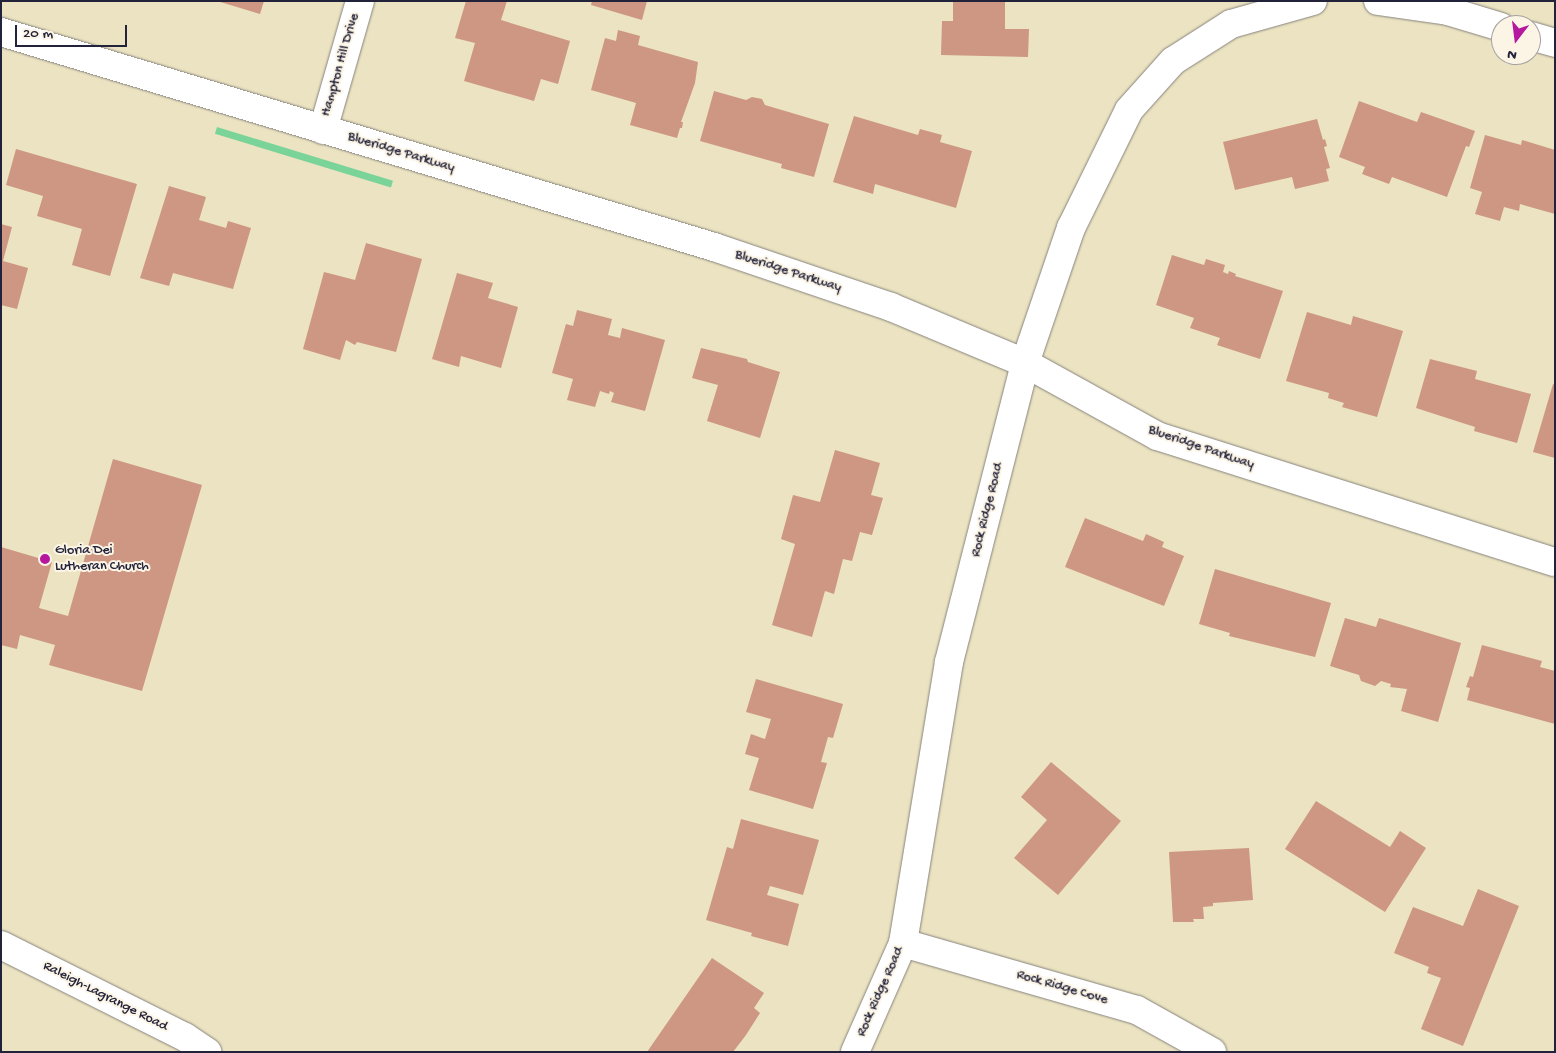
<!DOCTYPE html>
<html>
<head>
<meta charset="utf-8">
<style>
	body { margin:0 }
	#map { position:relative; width:1556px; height:1053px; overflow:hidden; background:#ebe3c1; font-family:"Gochi Hand",sans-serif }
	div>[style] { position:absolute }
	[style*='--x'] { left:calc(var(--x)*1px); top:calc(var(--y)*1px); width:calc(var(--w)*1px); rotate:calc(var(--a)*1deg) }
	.green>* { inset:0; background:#7ad398; transform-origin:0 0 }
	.building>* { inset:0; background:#cd9783 }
	.roads { filter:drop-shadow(0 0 1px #86827e) drop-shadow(0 0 1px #86827e) }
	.street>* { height:28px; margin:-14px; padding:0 14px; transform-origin:14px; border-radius:14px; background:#fff }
	.secondary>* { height:28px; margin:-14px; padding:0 14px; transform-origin:14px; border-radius:14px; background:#fff }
	.dots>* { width:14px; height:14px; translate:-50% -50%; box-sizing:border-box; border:2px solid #fcf5e5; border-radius:50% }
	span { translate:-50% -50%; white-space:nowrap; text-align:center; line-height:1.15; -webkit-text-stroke:4px #fcf5e5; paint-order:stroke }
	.street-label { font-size:14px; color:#22223b }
	.poi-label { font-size:14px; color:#22223b }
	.left { translate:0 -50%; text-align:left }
	.frame { position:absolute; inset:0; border:2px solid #22223b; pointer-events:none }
	.north { position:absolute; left:1491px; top:15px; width:50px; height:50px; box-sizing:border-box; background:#fcf5e5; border:1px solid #a5a1a1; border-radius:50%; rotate:195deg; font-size:14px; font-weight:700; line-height:20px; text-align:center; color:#22223b }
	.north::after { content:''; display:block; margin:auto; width:18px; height:22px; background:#b5179e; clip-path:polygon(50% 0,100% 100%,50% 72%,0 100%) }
	.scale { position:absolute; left:15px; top:25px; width:112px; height:22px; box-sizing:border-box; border:2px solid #22223b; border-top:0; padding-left:6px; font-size:15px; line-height:18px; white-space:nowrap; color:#22223b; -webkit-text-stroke:4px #fcf5e5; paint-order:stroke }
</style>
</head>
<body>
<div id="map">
	<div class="green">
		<div style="left:217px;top:127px;width:184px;height:7px;rotate:17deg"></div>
	</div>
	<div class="building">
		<div style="clip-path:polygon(217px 1px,264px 1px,260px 14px)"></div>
		<div style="clip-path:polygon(466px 1px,507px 1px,501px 20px,570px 41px,558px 84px,541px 79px,534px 101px,464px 81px,475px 43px,455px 38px)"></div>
		<div style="clip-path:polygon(592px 1px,647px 1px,642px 20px,591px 5px)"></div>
		<div style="clip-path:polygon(953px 1px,1005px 1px,1005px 29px,1029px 29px,1028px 57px,941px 55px,942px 21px,953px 21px)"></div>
		<div style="clip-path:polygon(618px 30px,640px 36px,638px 45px,698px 62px,695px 83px,681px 122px,683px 122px,682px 128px,680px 128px,677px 138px,630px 125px,636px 103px,591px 90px,605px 38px,616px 41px)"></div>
		<div style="clip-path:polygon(714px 91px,746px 100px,752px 97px,762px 99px,765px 105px,829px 124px,814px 177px,781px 168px,782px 164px,700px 141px)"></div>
		<div style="clip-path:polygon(1359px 101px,1417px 122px,1421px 112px,1475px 131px,1469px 147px,1466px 146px,1447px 197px,1392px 177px,1389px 184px,1362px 174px,1365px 167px,1339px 157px)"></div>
		<div style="clip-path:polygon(854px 116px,918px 135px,920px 129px,942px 135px,940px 142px,972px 151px,956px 208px,875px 184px,873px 194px,833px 182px)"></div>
		<div style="clip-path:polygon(1317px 119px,1323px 140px,1325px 139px,1327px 146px,1324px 147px,1330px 168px,1326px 169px,1329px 181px,1295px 189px,1292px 177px,1235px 190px,1223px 142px)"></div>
		<div style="clip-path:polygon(1485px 135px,1521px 145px,1522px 140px,1555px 150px,1555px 214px,1520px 204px,1519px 211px,1504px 207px,1500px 221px,1475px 214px,1482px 192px,1470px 188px)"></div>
		<div style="clip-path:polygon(16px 149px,137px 184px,110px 276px,72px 265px,82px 229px,37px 216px,43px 196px,6px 185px)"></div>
		<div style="clip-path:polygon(169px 186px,206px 197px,199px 220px,226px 228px,228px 221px,251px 228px,233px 289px,173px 273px,169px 286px,140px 278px)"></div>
		<div style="clip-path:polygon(1px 224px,12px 227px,3px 261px,28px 268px,17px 309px,1px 305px)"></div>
		<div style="clip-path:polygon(366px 243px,422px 259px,396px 352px,357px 342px,355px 345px,346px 340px,340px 360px,303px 349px,324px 272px,355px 280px)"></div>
		<div style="clip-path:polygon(1172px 255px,1204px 265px,1206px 259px,1225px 265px,1223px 272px,1228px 274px,1229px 271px,1236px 274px,1235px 276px,1283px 291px,1260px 359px,1217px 345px,1220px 338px,1190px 328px,1194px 318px,1156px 305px)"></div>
		<div style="clip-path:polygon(457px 273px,493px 283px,488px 298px,518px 307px,501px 368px,461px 356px,459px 367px,432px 359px)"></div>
		<div style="clip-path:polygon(577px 310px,612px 319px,608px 335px,620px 338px,622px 328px,665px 340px,645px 411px,611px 402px,614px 393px,610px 391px,609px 394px,600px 391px,595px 407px,567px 400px,573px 379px,552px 373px,566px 324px,573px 326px)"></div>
		<div style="clip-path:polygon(1307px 312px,1351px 325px,1353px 316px,1403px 331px,1377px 417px,1342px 407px,1344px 403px,1328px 398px,1329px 393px,1286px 381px)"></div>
		<div style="clip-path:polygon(701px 348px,747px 359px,748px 362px,780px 372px,760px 438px,707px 421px,718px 385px,692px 378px)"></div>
		<div style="clip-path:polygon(1430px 359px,1477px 371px,1475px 379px,1531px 394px,1517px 443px,1474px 431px,1475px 427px,1416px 408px)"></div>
		<div style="clip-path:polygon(1553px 384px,1555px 385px,1555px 458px,1533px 452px)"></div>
		<div style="clip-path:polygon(835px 450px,880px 463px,871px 495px,883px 498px,872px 535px,860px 532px,852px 561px,843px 559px,834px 594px,825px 591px,812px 637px,772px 625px,795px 544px,781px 539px,793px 495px,820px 502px)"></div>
		<div style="clip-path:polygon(113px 459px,202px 485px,142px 691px,49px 665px,55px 645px,20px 635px,17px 649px,1px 645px,1px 547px,52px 562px,39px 608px,68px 616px)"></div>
		<div style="clip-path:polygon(1085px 518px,1143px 541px,1146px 534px,1164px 542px,1162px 547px,1184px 556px,1164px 606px,1065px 567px)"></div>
		<div style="clip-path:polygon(1215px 569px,1331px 603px,1315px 657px,1229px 636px,1230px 633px,1199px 624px)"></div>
		<div style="clip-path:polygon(1345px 618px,1376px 627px,1379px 618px,1461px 643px,1438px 722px,1401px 711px,1407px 689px,1390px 687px,1391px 684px,1381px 681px,1375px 686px,1361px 681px,1359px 675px,1330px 666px)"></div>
		<div style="clip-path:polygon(1482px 645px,1542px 661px,1540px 667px,1555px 671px,1555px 724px,1467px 700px,1470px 688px,1466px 687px,1470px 676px,1473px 677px)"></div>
		<div style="clip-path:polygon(756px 679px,843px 704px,833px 738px,828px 737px,821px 762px,827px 763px,813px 809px,749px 790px,759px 758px,745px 754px,751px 734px,765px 739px,771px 719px,746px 712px)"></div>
		<div style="clip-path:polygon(1051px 762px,1121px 821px,1058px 895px,1014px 858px,1047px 820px,1021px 797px)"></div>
		<div style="clip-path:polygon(1316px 801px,1390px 847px,1400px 831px,1426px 848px,1385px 912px,1285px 849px)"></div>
		<div style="clip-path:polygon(741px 819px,819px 840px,803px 895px,770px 886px,767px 895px,799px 904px,788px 946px,751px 936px,752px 933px,706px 920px,727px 847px,733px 849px)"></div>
		<div style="clip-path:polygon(1249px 848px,1253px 900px,1213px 903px,1213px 906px,1203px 907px,1204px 919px,1193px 919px,1194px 922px,1173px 922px,1169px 852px)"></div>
		<div style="clip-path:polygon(1478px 889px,1519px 906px,1463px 1046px,1421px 1029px,1441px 978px,1427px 973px,1429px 967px,1394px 953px,1413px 907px,1463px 926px)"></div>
		<div style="clip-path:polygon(712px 958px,764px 993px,754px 1008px,760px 1013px,746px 1035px,733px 1052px,647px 1052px)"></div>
	</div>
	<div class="roads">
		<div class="street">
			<div style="--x:1378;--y:1;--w:71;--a:8.1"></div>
			<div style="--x:1448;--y:11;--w:55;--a:16.8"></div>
			<div style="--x:1;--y:32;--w:745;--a:16.78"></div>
			<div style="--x:714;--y:247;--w:187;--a:18.7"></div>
			<div style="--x:891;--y:307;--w:145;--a:22.7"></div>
			<div style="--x:1025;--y:363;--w:151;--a:28.9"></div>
			<div style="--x:1157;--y:436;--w:417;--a:17.6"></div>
			<div style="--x:1531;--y:36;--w:25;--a:16"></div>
			<div style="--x:323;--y:130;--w:134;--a:-74"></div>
			<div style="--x:903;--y:943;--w:243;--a:16"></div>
			<div style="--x:1137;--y:1010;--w:86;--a:29.2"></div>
			<div style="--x:855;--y:1052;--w:119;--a:-66.2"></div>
			<div style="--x:903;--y:943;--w:285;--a:-80.7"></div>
			<div style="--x:949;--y:662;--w:309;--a:-75.7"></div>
			<div style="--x:1025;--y:363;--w:143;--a:-71.2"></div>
			<div style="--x:1071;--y:228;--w:131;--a:-63.8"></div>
			<div style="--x:1129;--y:110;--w:66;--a:-48.1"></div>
			<div style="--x:1173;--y:61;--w:69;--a:-32.5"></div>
			<div style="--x:1231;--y:24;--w:85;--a:-15.7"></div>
		</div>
		<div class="secondary">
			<div style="--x:1;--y:945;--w:206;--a:26.6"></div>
			<div style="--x:185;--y:1037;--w:27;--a:34"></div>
		</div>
	</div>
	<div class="dots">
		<div style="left:45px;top:559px;background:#b5179e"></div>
	</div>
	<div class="street-label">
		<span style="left:341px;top:65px;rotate:-74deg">Hampton Hill Drive</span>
		<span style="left:401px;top:153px;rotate:17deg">Blueridge Parkway</span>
		<span style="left:788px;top:272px;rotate:18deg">Blueridge Parkway</span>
		<span style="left:1201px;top:448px;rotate:19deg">Blueridge Parkway</span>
		<span style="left:988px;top:510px;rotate:-76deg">Rock Ridge Road</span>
		<span style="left:1062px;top:988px;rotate:16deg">Rock Ridge Cove</span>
		<span style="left:881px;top:992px;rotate:-66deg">Rock Ridge Road</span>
		<span style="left:105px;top:997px;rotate:27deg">Raleigh-Lagrange Road</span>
	</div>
	<div class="poi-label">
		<span class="left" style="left:55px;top:559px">Gloria Dei<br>Lutheran Church</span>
	</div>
	<div class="frame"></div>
	<div class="north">N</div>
	<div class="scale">20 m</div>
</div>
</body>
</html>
